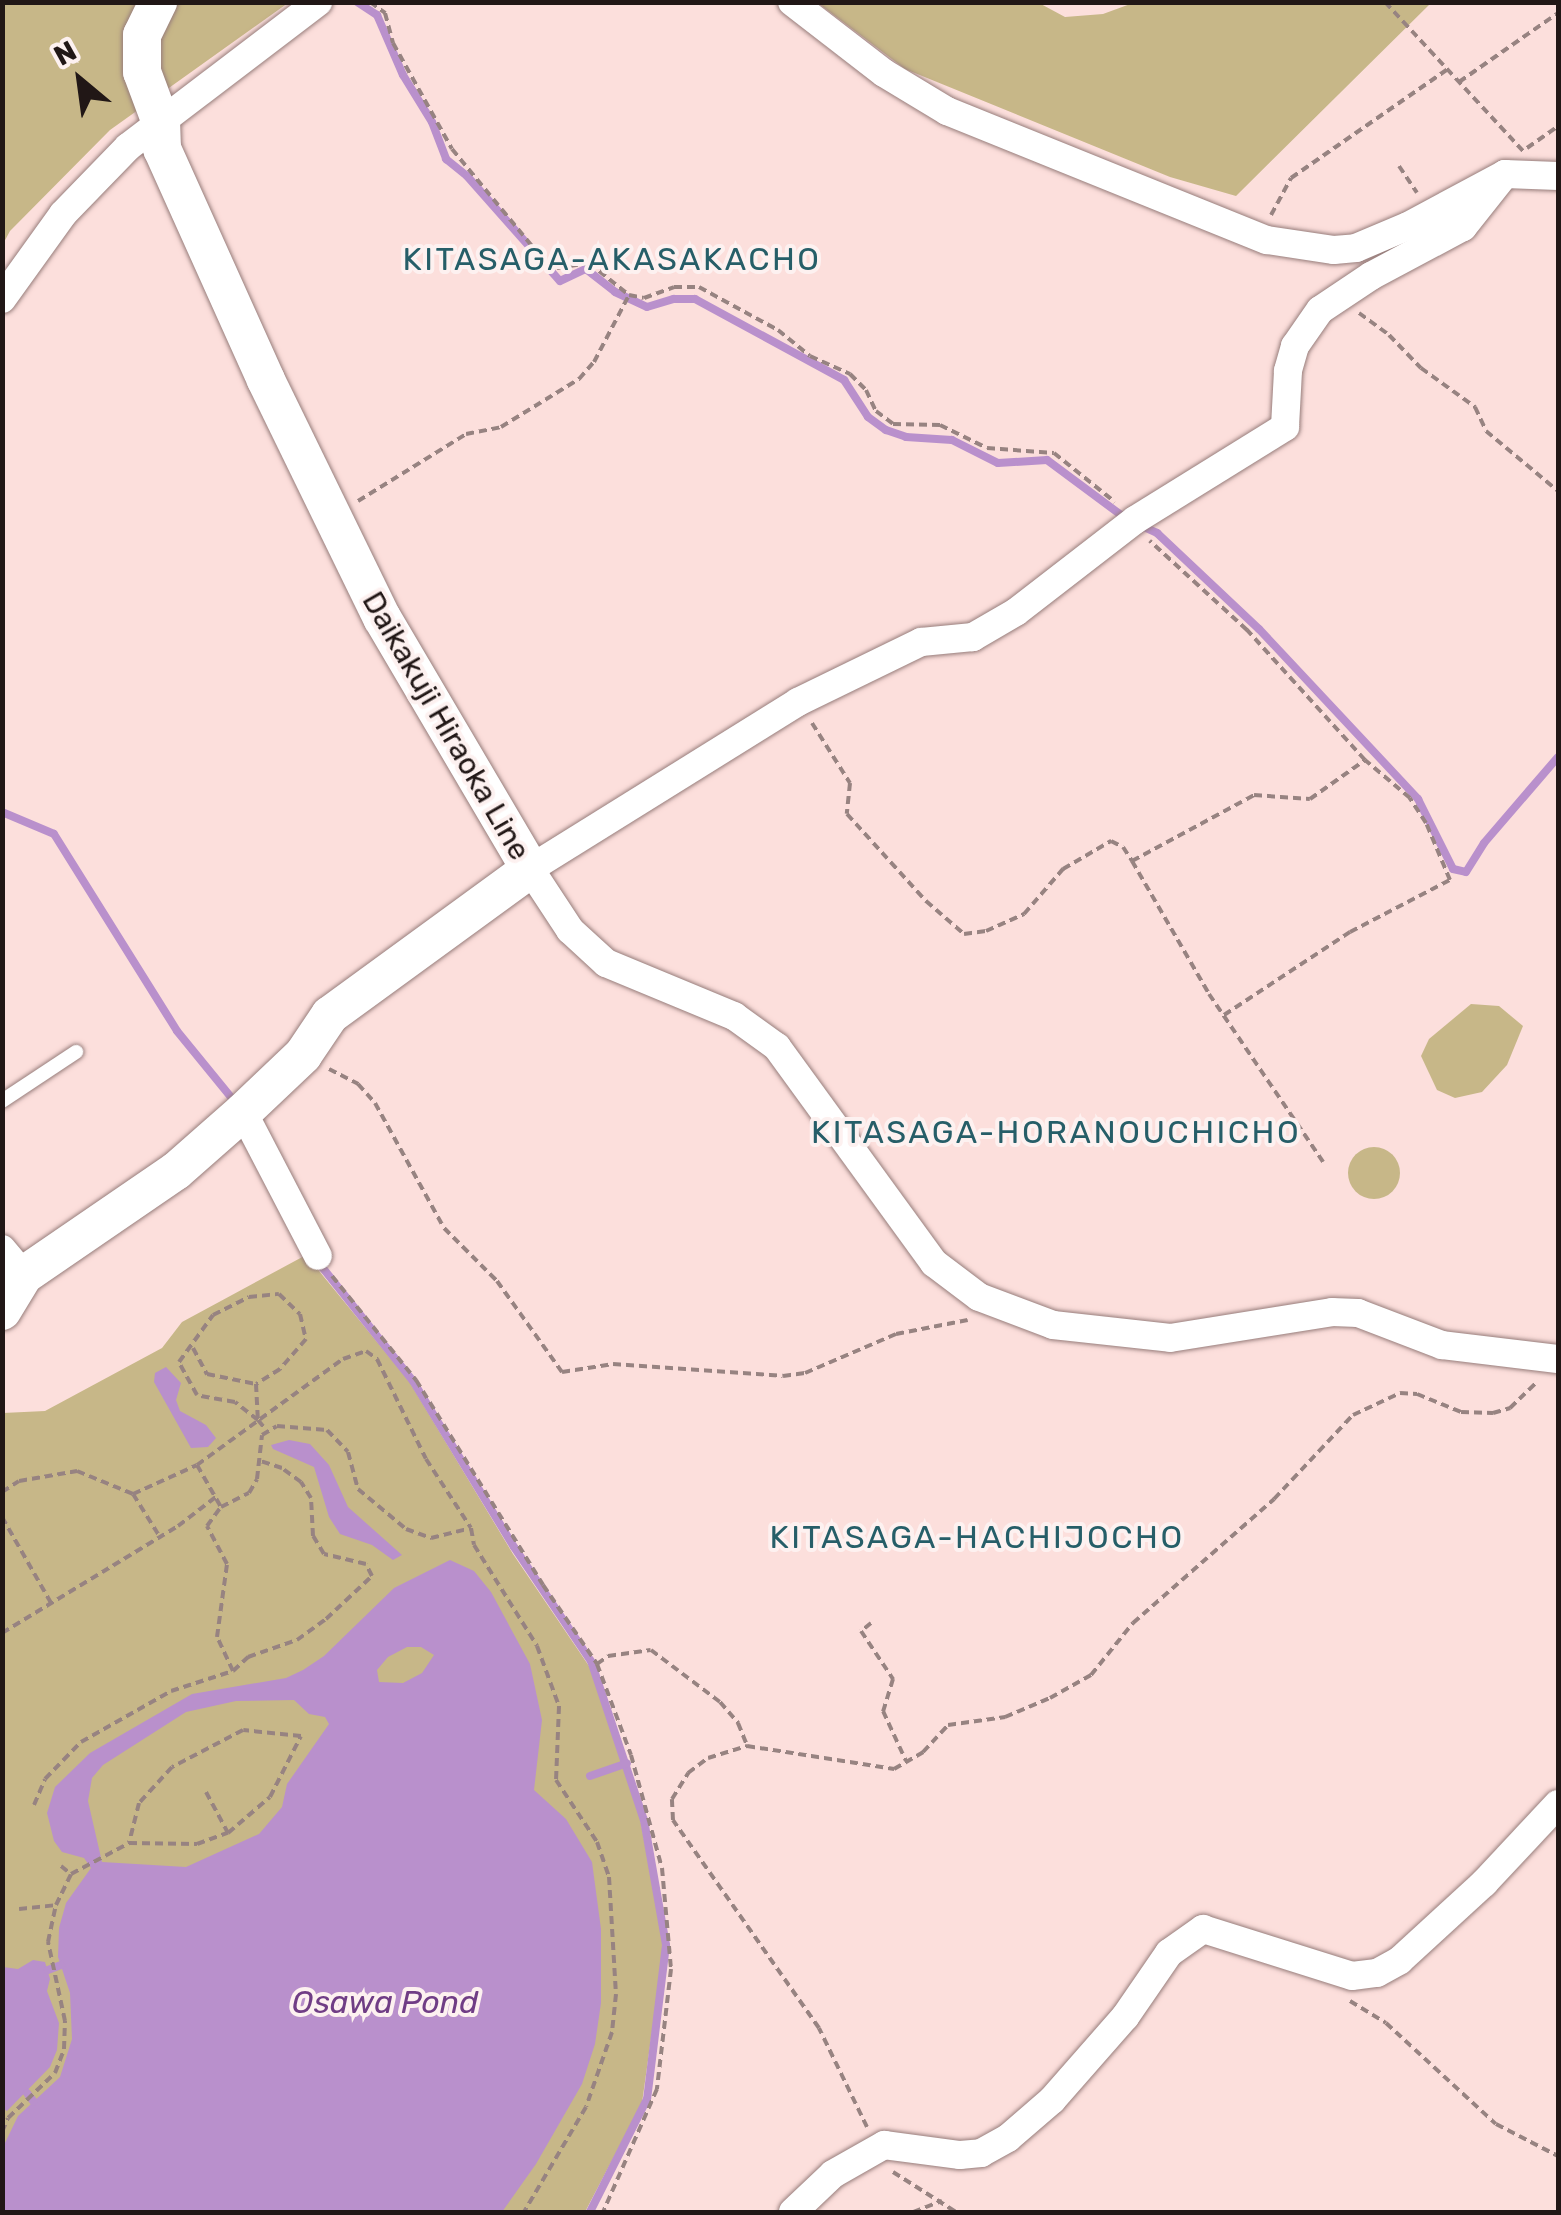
<!DOCTYPE html>
<html>
<head>
<meta charset="utf-8">
<style>
	body { margin:0 }
	#map { position:relative; width:1561px; height:2215px; overflow:hidden; background:#fcdfdc; font-family:Rubik,sans-serif }
	div>[style] { position:absolute }
	[style*='--x'] { left:calc(var(--x)*1px); top:calc(var(--y)*1px); width:calc(var(--w)*1px); rotate:calc(var(--a)*1deg) }
	.green>* { inset:0; background:#c7b788 }
	.round { border-radius:50% }
	.water>* { inset:0; background:#b990cc }
	.stream>* { height:8px; margin:-4px; padding:0 4px; transform-origin:4px; border-radius:4px; background:#b990cc }
	.path>* { height:4px; margin-top:-2px; transform-origin:0; background:repeating-linear-gradient(90deg,#978381 0 8px,transparent 0 13px) }
	.roads { filter:drop-shadow(0 0 2px #977d7b) drop-shadow(0 0 2px #977d7b) }
	.service>* { height:14px; margin:-7px; padding:0 7px; transform-origin:7px; border-radius:7px; background:#fff }
	.minor>* { height:28px; margin:-14px; padding:0 14px; transform-origin:14px; border-radius:14px; background:#fff }
	.secondary>* { height:38px; margin:-19px; padding:0 19px; transform-origin:19px; border-radius:19px; background:#fff }
	span { translate:-50% -50%; white-space:nowrap; text-align:center; line-height:1.15; -webkit-text-stroke:8px #fdf1f0; paint-order:stroke }
	.street-label { font-size:30px; color:#211716 }
	.neighbourhood-label { font-size:32px; color:#265e68; letter-spacing:2.5px }
	.water-label { font-size:32px; color:#703d85; font-style:italic }
	.frame { position:absolute; inset:0; border:5px solid #211716; pointer-events:none }
	.north { position:absolute; left:30px; top:30px; width:100px; height:100px; -webkit-text-stroke:8px #fdf1f0; paint-order:stroke; rotate:331deg; font-size:28px; font-weight:700; line-height:40px; text-align:center; color:#211716 }
	.north::after { content:''; display:block; margin:auto; width:35px; height:45px; background:#211716; clip-path:polygon(50% 0,100% 100%,50% 72%,0 100%) }
</style>
</head>
<body>
<div id="map">
	<div class="green">
		<div style="clip-path:polygon(3px 3px,288px 3px,110px 130px,10px 231px,3px 244px)"></div>
		<div style="clip-path:polygon(1133px 3px,1431px 3px,1236px 196px,1170px 177px,905px 69px,818px 3px,1039px 3px,1065px 17px,1103px 14px)"></div>
		<div style="clip-path:polygon(1471px 1004px,1499px 1006px,1523px 1026px,1507px 1065px,1482px 1092px,1455px 1098px,1437px 1090px,1421px 1056px,1429px 1039px)"></div>
		<div class="round" style="left:1348px;top:1147px;width:52px;height:52px"></div>
		<div style="clip-path:polygon(306px 1255px,409px 1381px,513px 1554px,591px 1669px,637px 1802px,664px 1946px,642px 2103px,585px 2212px,3px 2212px,3px 1413px,45px 1411px,162px 1348px,182px 1322px)"></div>
	</div>
	<div class="water">
		<div style="clip-path:polygon(166px 1367px,181px 1383px,176px 1400px,180px 1411px,206px 1425px,216px 1438px,208px 1447px,191px 1448px,154px 1382px,155px 1373px)"></div>
		<div style="clip-path:polygon(289px 1440px,310px 1444px,329px 1465px,348px 1507px,402px 1555px,393px 1560px,372px 1545px,340px 1534px,329px 1517px,314px 1467px,273px 1449px,271px 1445px)"></div>
		<div style="clip-path:polygon(evenodd,450px 1560px,474px 1571px,491px 1592px,530px 1664px,542px 1720px,534px 1790px,566px 1819px,592px 1862px,601px 1929px,601px 2003px,595px 2044px,582px 2084px,536px 2164px,502px 2212px,3px 2212px,3px 2147px,18px 2116px,60px 2077px,72px 2039px,70px 1993px,58px 1957px,59px 1928px,66px 1903px,91px 1868px,84px 1858px,62px 1852px,54px 1841px,47px 1813px,55px 1787px,90px 1753px,192px 1694px,286px 1678px,303px 1670px,324px 1656px,394px 1588px,450px 1560px,421px 1647px,434px 1655px,422px 1673px,403px 1683px,379px 1682px,377px 1670px,388px 1657px,407px 1647px,421px 1647px,450px 1560px,294px 1700px,309px 1714px,325px 1717px,329px 1724px,287px 1784px,282px 1807px,259px 1834px,186px 1867px,102px 1862px,88px 1801px,92px 1778px,103px 1765px,186px 1712px,236px 1701px,294px 1700px)"></div>
		<div style="clip-path:polygon(33px 1960px,45px 1962px,50px 1979px,47px 1991px,59px 2023px,57px 2050px,50px 2067px,7px 2111px,2px 2108px,3px 1967px,18px 1969px)"></div>
	</div>
	<div class="stream">
		<div style="--x:357;--y:2;--w:24;--a:33"></div>
		<div style="--x:377;--y:15;--w:65;--a:66.6"></div>
		<div style="--x:403;--y:75;--w:55;--a:58.3"></div>
		<div style="--x:432;--y:122;--w:40;--a:69"></div>
		<div style="--x:446;--y:159;--w:27;--a:39"></div>
		<div style="--x:467;--y:176;--w:140;--a:48.5"></div>
		<div style="--x:560;--y:281;--w:29;--a:-25"></div>
		<div style="--x:586;--y:269;--w:37;--a:38"></div>
		<div style="--x:615;--y:292;--w:35;--a:25"></div>
		<div style="--x:647;--y:307;--w:28;--a:-17"></div>
		<div style="--x:674;--y:299;--w:21;--a:0"></div>
		<div style="--x:695;--y:299;--w:170;--a:28.5"></div>
		<div style="--x:844;--y:380;--w:44;--a:57"></div>
		<div style="--x:868;--y:417;--w:22;--a:36"></div>
		<div style="--x:886;--y:430;--w:21;--a:19"></div>
		<div style="--x:906;--y:437;--w:46;--a:3.7"></div>
		<div style="--x:952;--y:440;--w:51;--a:26.6"></div>
		<div style="--x:998;--y:463;--w:49;--a:-3.5"></div>
		<div style="--x:1047;--y:460;--w:97;--a:36.6"></div>
		<div style="--x:1142;--y:526;--w:17;--a:25"></div>
		<div style="--x:1157;--y:533;--w:140;--a:43.3"></div>
		<div style="--x:1259;--y:629;--w:233;--a:46.9"></div>
		<div style="--x:1418;--y:799;--w:78;--a:63.4"></div>
		<div style="--x:1453;--y:869;--w:13;--a:13"></div>
		<div style="--x:1466;--y:872;--w:34;--a:-58"></div>
		<div style="--x:1484;--y:843;--w:113;--a:-49.3"></div>
		<div style="--x:2;--y:812;--w:56;--a:22.9"></div>
		<div style="--x:54;--y:834;--w:232;--a:58"></div>
		<div style="--x:177;--y:1031;--w:92;--a:50.8"></div>
		<div style="--x:318;--y:1262;--w:152;--a:51.4"></div>
		<div style="--x:413;--y:1381;--w:194;--a:58.7"></div>
		<div style="--x:514;--y:1547;--w:138;--a:56"></div>
		<div style="--x:591;--y:1661;--w:168;--a:71.6"></div>
		<div style="--x:644;--y:1820;--w:127;--a:80"></div>
		<div style="--x:666;--y:1945;--w:155;--a:97"></div>
		<div style="--x:647;--y:2099;--w:127;--a:116.8"></div>
		<div style="--x:590;--y:1776;--w:39;--a:-19"></div>
		<div style="--x:48;--y:1970;--w:14;--a:-21"></div>
		<div style="--x:27;--y:2093;--w:11;--a:52"></div>
	</div>
	<div class="path">
		<div style="--x:370;--y:2;--w:19;--a:36"></div>
		<div style="--x:385;--y:13;--w:31;--a:75"></div>
		<div style="--x:393;--y:43;--w:121;--a:60.9"></div>
		<div style="--x:452;--y:149;--w:146;--a:50.5"></div>
		<div style="--x:545;--y:262;--w:13;--a:27"></div>
		<div style="--x:557;--y:268;--w:32;--a:-9"></div>
		<div style="--x:589;--y:263;--w:51;--a:38.7"></div>
		<div style="--x:629;--y:295;--w:15;--a:11"></div>
		<div style="--x:644;--y:298;--w:32;--a:-20"></div>
		<div style="--x:674;--y:287;--w:25;--a:0"></div>
		<div style="--x:699;--y:287;--w:90;--a:28.6"></div>
		<div style="--x:778;--y:330;--w:41;--a:39.1"></div>
		<div style="--x:810;--y:356;--w:44;--a:24.2"></div>
		<div style="--x:850;--y:374;--w:23;--a:45"></div>
		<div style="--x:866;--y:390;--w:23;--a:65"></div>
		<div style="--x:876;--y:411;--w:21;--a:37"></div>
		<div style="--x:893;--y:424;--w:47;--a:1.2"></div>
		<div style="--x:940;--y:425;--w:52;--a:26.1"></div>
		<div style="--x:987;--y:448;--w:67;--a:4.3"></div>
		<div style="--x:1054;--y:453;--w:78;--a:38.8"></div>
		<div style="--x:1385;--y:2;--w:203;--a:47.2"></div>
		<div style="--x:1459;--y:82;--w:121;--a:-34.9"></div>
		<div style="--x:1527;--y:148;--w:38;--a:-35"></div>
		<div style="--x:1399;--y:166;--w:32;--a:56"></div>
		<div style="--x:1271;--y:215;--w:42;--a:-61.6"></div>
		<div style="--x:1291;--y:178;--w:191;--a:-34.8"></div>
		<div style="--x:1359;--y:313;--w:37;--a:36"></div>
		<div style="--x:1389;--y:335;--w:46;--a:45.9"></div>
		<div style="--x:1421;--y:368;--w:67;--a:35.8"></div>
		<div style="--x:1475;--y:407;--w:26;--a:65"></div>
		<div style="--x:1486;--y:431;--w:94;--a:39.8"></div>
		<div style="--x:358;--y:501;--w:127;--a:-31.8"></div>
		<div style="--x:466;--y:434;--w:36;--a:-11"></div>
		<div style="--x:501;--y:427;--w:92;--a:-31.6"></div>
		<div style="--x:579;--y:379;--w:23;--a:-49"></div>
		<div style="--x:594;--y:362;--w:76;--a:-62.4"></div>
		<div style="--x:812;--y:723;--w:71;--a:57.7"></div>
		<div style="--x:850;--y:783;--w:31;--a:96"></div>
		<div style="--x:847;--y:814;--w:118;--a:47.8"></div>
		<div style="--x:926;--y:901;--w:50;--a:41"></div>
		<div style="--x:964;--y:934;--w:22;--a:-8"></div>
		<div style="--x:986;--y:931;--w:42;--a:-24.1"></div>
		<div style="--x:1024;--y:914;--w:60;--a:-49.1"></div>
		<div style="--x:1063;--y:869;--w:56;--a:-30.3"></div>
		<div style="--x:1111;--y:841;--w:13;--a:27"></div>
		<div style="--x:1123;--y:847;--w:17;--a:57"></div>
		<div style="--x:1132;--y:861;--w:139;--a:-28.4"></div>
		<div style="--x:1254;--y:795;--w:56;--a:4.1"></div>
		<div style="--x:1310;--y:799;--w:67;--a:-35.3"></div>
		<div style="--x:1365;--y:760;--w:176;--a:-132.2"></div>
		<div style="--x:1247;--y:630;--w:132;--a:-137.5"></div>
		<div style="--x:1132;--y:861;--w:154;--a:59.9"></div>
		<div style="--x:1209;--y:994;--w:203;--a:55.8"></div>
		<div style="--x:1224;--y:1015;--w:151;--a:-33.4"></div>
		<div style="--x:1350;--y:932;--w:113;--a:-27.5"></div>
		<div style="--x:1450;--y:880;--w:62;--a:-112.8"></div>
		<div style="--x:1426;--y:823;--w:30;--a:-123"></div>
		<div style="--x:1410;--y:798;--w:59;--a:-139.8"></div>
		<div style="--x:329;--y:1069;--w:33;--a:27"></div>
		<div style="--x:358;--y:1084;--w:25;--a:48"></div>
		<div style="--x:375;--y:1103;--w:143;--a:61.1"></div>
		<div style="--x:444;--y:1228;--w:75;--a:45"></div>
		<div style="--x:497;--y:1281;--w:112;--a:54.5"></div>
		<div style="--x:562;--y:1372;--w:52;--a:-8.9"></div>
		<div style="--x:613;--y:1364;--w:170;--a:4"></div>
		<div style="--x:783;--y:1376;--w:22;--a:-8"></div>
		<div style="--x:805;--y:1373;--w:99;--a:-23.2"></div>
		<div style="--x:896;--y:1334;--w:73;--a:-11"></div>
		<div style="--x:332;--y:1276;--w:134;--a:51.1"></div>
		<div style="--x:416;--y:1380;--w:241;--a:58.2"></div>
		<div style="--x:543;--y:1585;--w:96;--a:55.6"></div>
		<div style="--x:597;--y:1664;--w:97;--a:69.5"></div>
		<div style="--x:631;--y:1755;--w:117;--a:74.7"></div>
		<div style="--x:662;--y:1868;--w:101;--a:84.9"></div>
		<div style="--x:671;--y:1969;--w:121;--a:96.7"></div>
		<div style="--x:657;--y:2089;--w:134;--a:113.7"></div>
		<div style="--x:193;--y:1348;--w:30;--a:62"></div>
		<div style="--x:207;--y:1374;--w:50;--a:11.5"></div>
		<div style="--x:258;--y:1420;--w:29;--a:-142"></div>
		<div style="--x:235;--y:1402;--w:39;--a:-170"></div>
		<div style="--x:197;--y:1395;--w:38;--a:-119"></div>
		<div style="--x:179;--y:1362;--w:58;--a:-54.1"></div>
		<div style="--x:213;--y:1315;--w:40;--a:-26.6"></div>
		<div style="--x:249;--y:1297;--w:30;--a:-6"></div>
		<div style="--x:279;--y:1294;--w:29;--a:44"></div>
		<div style="--x:300;--y:1314;--w:26;--a:77"></div>
		<div style="--x:306;--y:1339;--w:40;--a:131"></div>
		<div style="--x:280;--y:1369;--w:28;--a:148"></div>
		<div style="--x:256;--y:1384;--w:36;--a:87"></div>
		<div style="--x:258;--y:1420;--w:13;--a:51"></div>
		<div style="--x:197;--y:1465;--w:180;--a:-36"></div>
		<div style="--x:343;--y:1359;--w:24;--a:-19"></div>
		<div style="--x:366;--y:1351;--w:14;--a:36"></div>
		<div style="--x:377;--y:1359;--w:111;--a:63.9"></div>
		<div style="--x:426;--y:1459;--w:82;--a:56.9"></div>
		<div style="--x:2;--y:1492;--w:20;--a:-33"></div>
		<div style="--x:19;--y:1481;--w:59;--a:-9.8"></div>
		<div style="--x:77;--y:1471;--w:61;--a:22.3"></div>
		<div style="--x:133;--y:1494;--w:51;--a:57.9"></div>
		<div style="--x:133;--y:1494;--w:70;--a:-24.4"></div>
		<div style="--x:197;--y:1465;--w:48;--a:60.3"></div>
		<div style="--x:2;--y:1517;--w:99;--a:60.3"></div>
		<div style="--x:871;--y:1623;--w:13;--a:141"></div>
		<div style="--x:861;--y:1631;--w:58;--a:56.3"></div>
		<div style="--x:893;--y:1679;--w:34;--a:107"></div>
		<div style="--x:883;--y:1711;--w:55;--a:65.3"></div>
		<div style="--x:2;--y:1633;--w:206;--a:-31.3"></div>
		<div style="--x:178;--y:1526;--w:49;--a:-37.6"></div>
		<div style="--x:597;--y:1664;--w:14;--a:-36"></div>
		<div style="--x:608;--y:1656;--w:43;--a:-7.9"></div>
		<div style="--x:651;--y:1650;--w:86;--a:37"></div>
		<div style="--x:720;--y:1702;--w:28;--a:49"></div>
		<div style="--x:738;--y:1723;--w:24;--a:68"></div>
		<div style="--x:233;--y:1671;--w:38;--a:-115"></div>
		<div style="--x:217;--y:1637;--w:74;--a:-82.2"></div>
		<div style="--x:227;--y:1564;--w:43;--a:-117.8"></div>
		<div style="--x:207;--y:1526;--w:24;--a:-54"></div>
		<div style="--x:221;--y:1507;--w:31;--a:-27"></div>
		<div style="--x:249;--y:1493;--w:16;--a:-60"></div>
		<div style="--x:257;--y:1479;--w:44;--a:-83.5"></div>
		<div style="--x:262;--y:1435;--w:17;--a:-31"></div>
		<div style="--x:277;--y:1426;--w:50;--a:4.6"></div>
		<div style="--x:327;--y:1430;--w:30;--a:46"></div>
		<div style="--x:348;--y:1452;--w:38;--a:75"></div>
		<div style="--x:358;--y:1489;--w:62;--a:39.8"></div>
		<div style="--x:406;--y:1529;--w:27;--a:20"></div>
		<div style="--x:431;--y:1538;--w:41;--a:-14"></div>
		<div style="--x:471;--y:1528;--w:17;--a:80"></div>
		<div style="--x:474;--y:1545;--w:119;--a:58"></div>
		<div style="--x:537;--y:1646;--w:64;--a:69.9"></div>
		<div style="--x:559;--y:1706;--w:74;--a:92.3"></div>
		<div style="--x:556;--y:1780;--w:74;--a:56.5"></div>
		<div style="--x:597;--y:1842;--w:37;--a:71"></div>
		<div style="--x:609;--y:1877;--w:117;--a:86.6"></div>
		<div style="--x:616;--y:1994;--w:38;--a:96"></div>
		<div style="--x:612;--y:2032;--w:79;--a:109.1"></div>
		<div style="--x:586;--y:2107;--w:122;--a:120.6"></div>
		<div style="--x:206;--y:1792;--w:47;--a:61.8"></div>
		<div style="--x:2;--y:1805;--w:1;--a:45"></div>
		<div style="--x:34;--y:1805;--w:28;--a:-67"></div>
		<div style="--x:45;--y:1779;--w:52;--a:-45.8"></div>
		<div style="--x:81;--y:1742;--w:103;--a:-29.5"></div>
		<div style="--x:171;--y:1691;--w:65;--a:-17.9"></div>
		<div style="--x:233;--y:1671;--w:21;--a:-43"></div>
		<div style="--x:248;--y:1657;--w:52;--a:-19.1"></div>
		<div style="--x:297;--y:1640;--w:36;--a:-36"></div>
		<div style="--x:326;--y:1619;--w:63;--a:-43.1"></div>
		<div style="--x:372;--y:1576;--w:13;--a:-117"></div>
		<div style="--x:366;--y:1564;--w:43;--a:-166.6"></div>
		<div style="--x:324;--y:1554;--w:21;--a:-121"></div>
		<div style="--x:313;--y:1536;--w:38;--a:-93"></div>
		<div style="--x:311;--y:1498;--w:19;--a:-122"></div>
		<div style="--x:301;--y:1482;--w:24;--a:-144"></div>
		<div style="--x:282;--y:1468;--w:23;--a:-162"></div>
		<div style="--x:61;--y:1866;--w:13;--a:39"></div>
		<div style="--x:19;--y:1909;--w:37;--a:-6"></div>
		<div style="--x:1350;--y:2001;--w:42;--a:31.4"></div>
		<div style="--x:1386;--y:2023;--w:149;--a:42.6"></div>
		<div style="--x:1496;--y:2124;--w:70;--a:27.3"></div>
		<div style="--x:867;--y:2127;--w:110;--a:-115.9"></div>
		<div style="--x:819;--y:2028;--w:254;--a:-125.1"></div>
		<div style="--x:673;--y:1820;--w:21;--a:-93"></div>
		<div style="--x:672;--y:1799;--w:31;--a:-58"></div>
		<div style="--x:688;--y:1773;--w:25;--a:-37"></div>
		<div style="--x:708;--y:1758;--w:41;--a:-17.1"></div>
		<div style="--x:747;--y:1746;--w:149;--a:8.9"></div>
		<div style="--x:894;--y:1769;--w:34;--a:-30"></div>
		<div style="--x:923;--y:1752;--w:37;--a:-47"></div>
		<div style="--x:948;--y:1725;--w:58;--a:-8"></div>
		<div style="--x:1005;--y:1717;--w:49;--a:-22.9"></div>
		<div style="--x:1050;--y:1698;--w:47;--a:-29.3"></div>
		<div style="--x:1091;--y:1675;--w:67;--a:-51.1"></div>
		<div style="--x:1133;--y:1623;--w:188;--a:-41.3"></div>
		<div style="--x:1274;--y:1499;--w:115;--a:-46.8"></div>
		<div style="--x:1353;--y:1415;--w:52;--a:-25.1"></div>
		<div style="--x:1400;--y:1393;--w:17;--a:3"></div>
		<div style="--x:1417;--y:1394;--w:48;--a:22.2"></div>
		<div style="--x:1461;--y:1412;--w:32;--a:2"></div>
		<div style="--x:1493;--y:1413;--w:18;--a:-16"></div>
		<div style="--x:1510;--y:1408;--w:39;--a:-44"></div>
		<div style="--x:2;--y:2132;--w:15;--a:-67"></div>
		<div style="--x:8;--y:2118;--w:65;--a:-43.8"></div>
		<div style="--x:55;--y:2073;--w:26;--a:-69"></div>
		<div style="--x:64;--y:2049;--w:28;--a:-88"></div>
		<div style="--x:65;--y:2021;--w:81;--a:-102.1"></div>
		<div style="--x:48;--y:1942;--w:38;--a:-78"></div>
		<div style="--x:56;--y:1905;--w:34;--a:-64"></div>
		<div style="--x:71;--y:1874;--w:66;--a:-28.1"></div>
		<div style="--x:129;--y:1843;--w:68;--a:0.8"></div>
		<div style="--x:197;--y:1844;--w:33;--a:-20"></div>
		<div style="--x:228;--y:1833;--w:55;--a:-40.6"></div>
		<div style="--x:270;--y:1797;--w:68;--a:-63.1"></div>
		<div style="--x:301;--y:1736;--w:58;--a:-174.1"></div>
		<div style="--x:243;--y:1730;--w:80;--a:152.5"></div>
		<div style="--x:172;--y:1767;--w:49;--a:132.5"></div>
		<div style="--x:139;--y:1803;--w:41;--a:104"></div>
		<div style="--x:893;--y:2172;--w:75;--a:32.4"></div>
		<div style="--x:913;--y:2212;--w:31;--a:-21"></div>
	</div>
	<div class="roads">
		<div class="service">
			<div style="--x:2;--y:1101;--w:89;--a:-33.5"></div>
		</div>
		<div class="minor">
			<div style="--x:792;--y:2;--w:116;--a:37.7"></div>
			<div style="--x:884;--y:73;--w:74;--a:31.1"></div>
			<div style="--x:947;--y:111;--w:345;--a:22"></div>
			<div style="--x:1267;--y:240;--w:68;--a:8.5"></div>
			<div style="--x:1334;--y:250;--w:22;--a:-5"></div>
			<div style="--x:1356;--y:248;--w:56;--a:-22.9"></div>
			<div style="--x:1408;--y:226;--w:110;--a:-28.2"></div>
			<div style="--x:1505;--y:174;--w:53;--a:2.2"></div>
			<div style="--x:1505;--y:174;--w:68;--a:128.4"></div>
			<div style="--x:1463;--y:227;--w:104;--a:152"></div>
			<div style="--x:1371;--y:276;--w:61;--a:146.3"></div>
			<div style="--x:1320;--y:310;--w:44;--a:124.8"></div>
			<div style="--x:1295;--y:346;--w:26;--a:106"></div>
			<div style="--x:1288;--y:371;--w:56;--a:93.1"></div>
			<div style="--x:1285;--y:427;--w:176;--a:148.2"></div>
			<div style="--x:1135;--y:520;--w:150;--a:142.3"></div>
			<div style="--x:1016;--y:612;--w:50;--a:149.8"></div>
			<div style="--x:973;--y:637;--w:52;--a:174.5"></div>
			<div style="--x:921;--y:642;--w:137;--a:154"></div>
			<div style="--x:798;--y:702;--w:316;--a:148.1"></div>
			<div style="--x:530;--y:869;--w:73;--a:56.7"></div>
			<div style="--x:570;--y:930;--w:49;--a:42.5"></div>
			<div style="--x:606;--y:963;--w:139;--a:22.5"></div>
			<div style="--x:734;--y:1016;--w:53;--a:35.8"></div>
			<div style="--x:777;--y:1047;--w:267;--a:54"></div>
			<div style="--x:934;--y:1263;--w:56;--a:37.1"></div>
			<div style="--x:979;--y:1297;--w:79;--a:20.7"></div>
			<div style="--x:1053;--y:1325;--w:118;--a:6.3"></div>
			<div style="--x:1170;--y:1338;--w:164;--a:-9.1"></div>
			<div style="--x:1332;--y:1312;--w:26;--a:2"></div>
			<div style="--x:1358;--y:1313;--w:90;--a:20.9"></div>
			<div style="--x:1442;--y:1345;--w:117;--a:6.9"></div>
			<div style="--x:2;--y:299;--w:105;--a:-54.3"></div>
			<div style="--x:63;--y:214;--w:93;--a:-45.9"></div>
			<div style="--x:128;--y:147;--w:239;--a:-37.3"></div>
			<div style="--x:243;--y:1112;--w:162;--a:62.5"></div>
			<div style="--x:2;--y:1249;--w:34;--a:50"></div>
			<div style="--x:793;--y:2212;--w:55;--a:-43.5"></div>
			<div style="--x:833;--y:2174;--w:59;--a:-29.6"></div>
			<div style="--x:884;--y:2145;--w:77;--a:7.5"></div>
			<div style="--x:960;--y:2155;--w:21;--a:-5"></div>
			<div style="--x:981;--y:2153;--w:31;--a:-29"></div>
			<div style="--x:1008;--y:2138;--w:58;--a:-40.8"></div>
			<div style="--x:1052;--y:2100;--w:111;--a:-48.7"></div>
			<div style="--x:1125;--y:2017;--w:78;--a:-55.5"></div>
			<div style="--x:1169;--y:1953;--w:42;--a:-35.2"></div>
			<div style="--x:1203;--y:1929;--w:156;--a:17.5"></div>
			<div style="--x:1352;--y:1976;--w:25;--a:-7"></div>
			<div style="--x:1377;--y:1973;--w:26;--a:-29"></div>
			<div style="--x:1400;--y:1960;--w:114;--a:-42.5"></div>
			<div style="--x:1484;--y:1883;--w:108;--a:-46.9"></div>
		</div>
		<div class="secondary">
			<div style="--x:2;--y:1311;--w:42;--a:-58.6"></div>
			<div style="--x:24;--y:1275;--w:184;--a:-34.4"></div>
			<div style="--x:176;--y:1171;--w:89;--a:-41.4"></div>
			<div style="--x:243;--y:1112;--w:83;--a:-43.5"></div>
			<div style="--x:303;--y:1055;--w:48;--a:-56"></div>
			<div style="--x:330;--y:1015;--w:248;--a:-36.1"></div>
			<div style="--x:530;--y:869;--w:291;--a:-120.5"></div>
			<div style="--x:382;--y:618;--w:265;--a:-116"></div>
			<div style="--x:266;--y:380;--w:253;--a:-114.2"></div>
			<div style="--x:162;--y:149;--w:26;--a:-92"></div>
			<div style="--x:161;--y:123;--w:54;--a:-110.4"></div>
			<div style="--x:142;--y:72;--w:37;--a:-90"></div>
			<div style="--x:142;--y:35;--w:37;--a:-64"></div>
		</div>
	</div>
	<div class="street-label">
		<span style="left:446px;top:726px;rotate:60deg">Daikakuji Hiraoka Line</span>
	</div>
	<div class="neighbourhood-label">
		<span style="left:612px;top:259px">KITASAGA-AKASAKACHO</span>
		<span style="left:1056px;top:1132px">KITASAGA-HORANOUCHICHO</span>
		<span style="left:977px;top:1537px">KITASAGA-HACHIJOCHO</span>
	</div>
	<div class="water-label">
		<span style="left:385px;top:2002px">Osawa Pond</span>
	</div>
	<div class="frame"></div>
	<div class="north">N</div>
</div>
</body>
</html>
